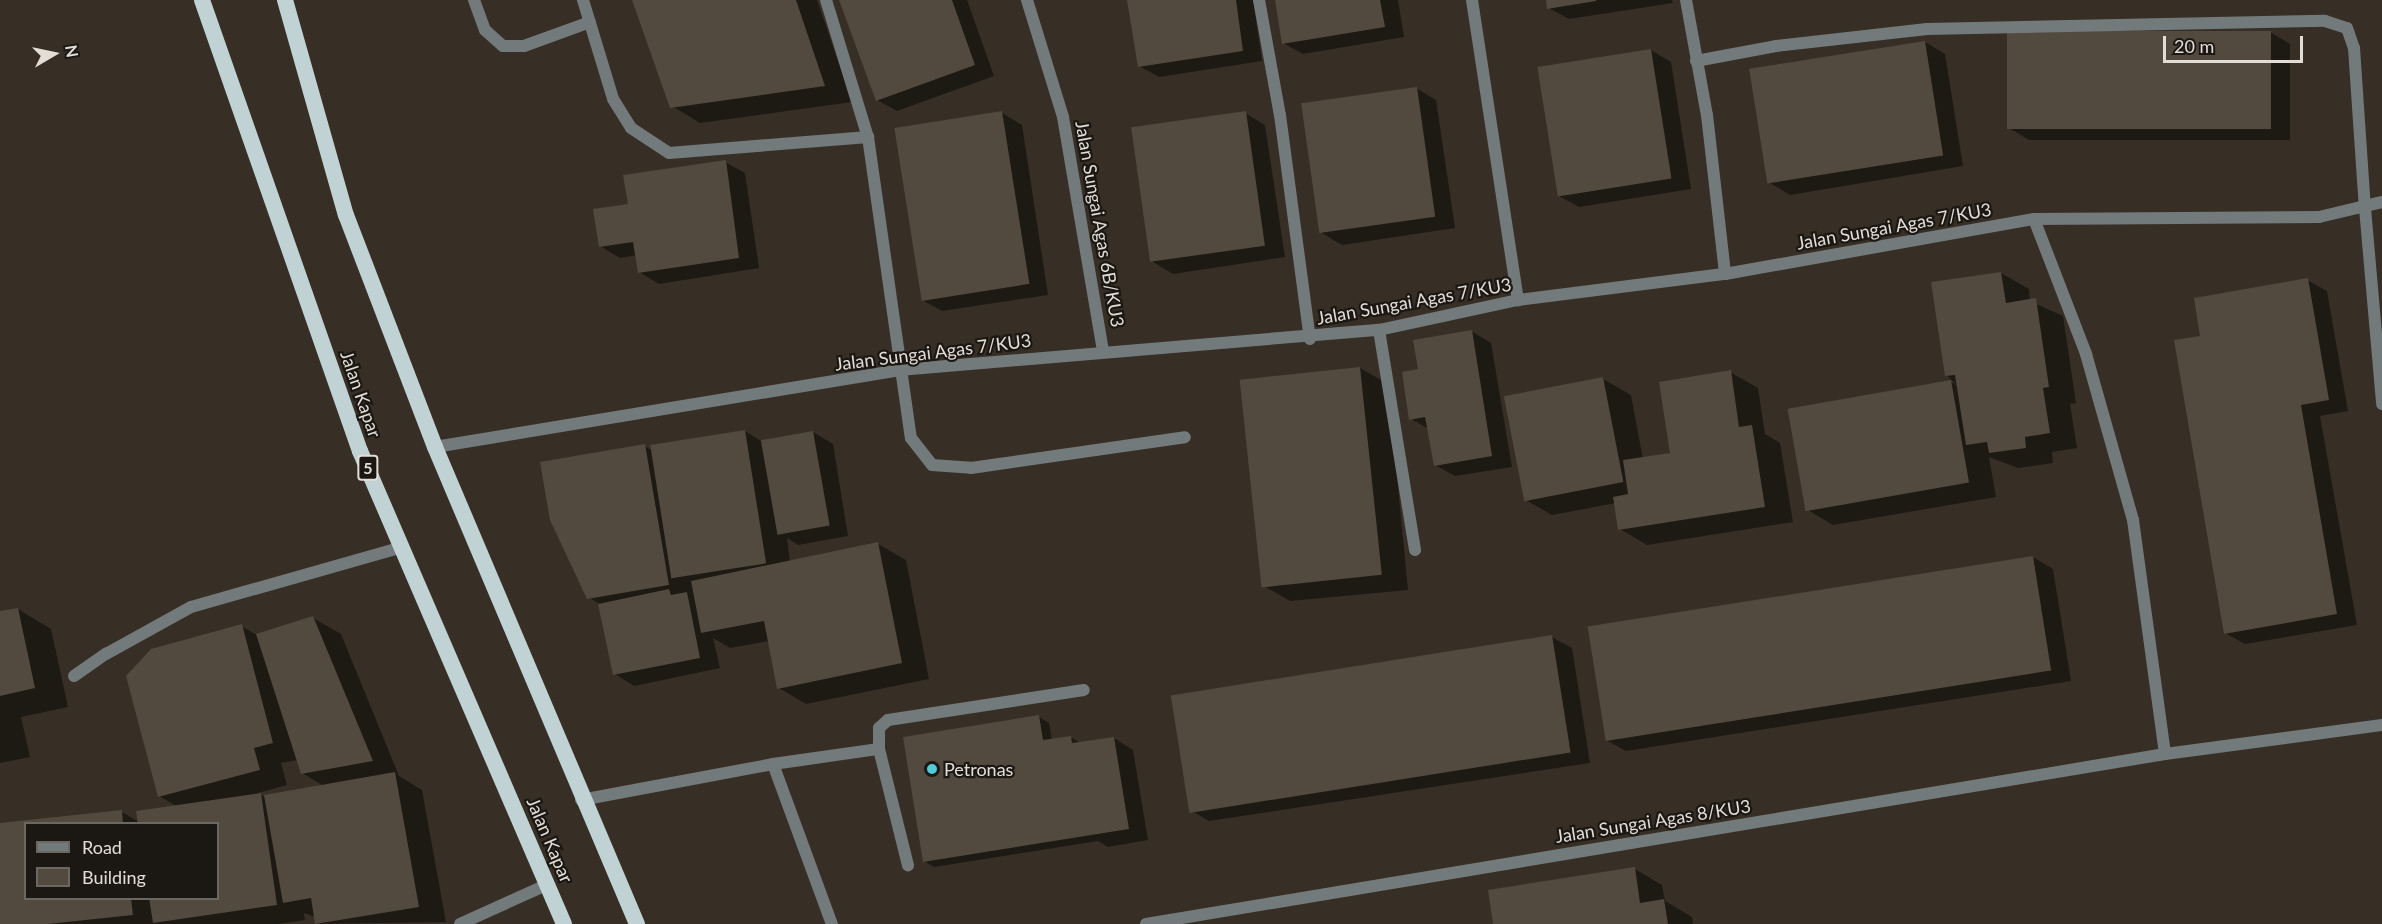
<!DOCTYPE html>
<html>
<head>
<meta charset="utf-8">
<style>
	body { margin:0 }
	#map { position:relative; width:2382px; height:924px; overflow:hidden; background:#372f25; font-family:Lato,sans-serif }
	div>[style] { position:absolute }
	[style*='--x'] { left:calc(var(--x)*1px); top:calc(var(--y)*1px); width:calc(var(--w)*1px); rotate:calc(var(--a)*1deg) }
	.shadow>* { inset:0; background:#0007 }
	.building>* { inset:0; background:#52493f; transform-origin:0 0 }
	.service>* { height:12px; margin:-6px; padding:0 6px; transform-origin:6px; border-radius:6px; background:#737a7b }
	.minor>* { height:12px; margin:-6px; padding:0 6px; transform-origin:6px; border-radius:6px; background:#737a7b }
	.trunk>* { height:16px; margin:-8px; padding:0 8px; transform-origin:8px; border-radius:8px; background:#c1d2d4 }
	.dots>* { width:16px; height:16px; translate:-50% -50%; box-sizing:border-box; border:3px solid #1b1813; border-radius:50% }
	span { translate:-50% -50%; white-space:nowrap; text-align:center; line-height:1.15; -webkit-text-stroke:4.5px #1b1813; paint-order:stroke }
	.shield-label span { padding:2px 4px; background:#1b1813; border:2px solid; border-radius:4px; -webkit-text-stroke-width:0 }
	.shield-label { font-size:16px; color:#e3ddd7; font-weight:700 }
	.street-label { font-size:18px; color:#e3ddd7 }
	.poi-label { font-size:18px; color:#e3ddd7 }
	.left { translate:0 -50%; text-align:left }
	.legend { position:absolute; left:24px; top:822px; width:195px; height:78px; box-sizing:border-box; background:#1b1813; border:2px solid #6b6761; margin:0; padding:8px 10px; list-style:none; font-size:18px; color:#e3ddd7 }
	.legend li { display:flex; align-items:center; gap:12px; height:30px }
	.legend b { width:30px; border:2px solid #6b6761 }
	.north { position:absolute; left:24px; top:24px; width:60px; height:60px; -webkit-text-stroke:4px #1b1813; paint-order:stroke; rotate:81deg; font-size:16px; font-weight:700; line-height:24px; text-align:center; color:#e3ddd7 }
	.north::after { content:''; display:block; margin:auto; width:21px; height:27px; background:#e3ddd7; clip-path:polygon(50% 0,100% 100%,50% 72%,0 100%) }
	.scale { position:absolute; left:2163px; top:36px; width:140px; height:27px; box-sizing:border-box; border:3px solid #e3ddd7; border-top:0; padding-left:8px; font-size:18px; line-height:21px; white-space:nowrap; color:#e3ddd7; -webkit-text-stroke:4px #1b1813; paint-order:stroke }
</style>
</head>
<body>
<div id="map">
	<div class="shadow">
		<div style="clip-path:polygon(634px 0,817px 0,852px 102px,700px 123px,672px 106px)"></div>
		<div style="clip-path:polygon(841px 0,967px 0,994px 76px,897px 111px,877px 100px)"></div>
		<div style="clip-path:polygon(1129px 0,1253px 0,1262px 61px,1159px 77px,1139px 66px)"></div>
		<div style="clip-path:polygon(1276px 0,1398px 0,1404px 37px,1303px 54px,1283px 43px)"></div>
		<div style="clip-path:polygon(1548px 0,1672px 0,1673px 3px,1569px 19px,1549px 8px)"></div>
		<div style="clip-path:polygon(2270px 32px,2290px 44px,2290px 140px,2029px 140px,2009px 128px)"></div>
		<div style="clip-path:polygon(1925px 42px,1945px 54px,1963px 166px,1790px 195px,1770px 183px)"></div>
		<div style="clip-path:polygon(1651px 50px,1671px 62px,1691px 189px,1579px 207px,1559px 196px)"></div>
		<div style="clip-path:polygon(1416px 88px,1436px 100px,1455px 228px,1342px 245px,1322px 233px)"></div>
		<div style="clip-path:polygon(1002px 113px,1022px 125px,1048px 295px,942px 311px,922px 300px)"></div>
		<div style="clip-path:polygon(1245px 113px,1265px 125px,1285px 257px,1173px 274px,1153px 262px)"></div>
		<div style="clip-path:polygon(725px 162px,745px 173px,759px 268px,659px 284px,639px 272px,637px 255px,620px 258px,600px 246px,629px 205px)"></div>
		<div style="clip-path:polygon(2001px 273px,2029px 289px,2030px 301px,2063px 316px,2076px 403px,2070px 404px,2077px 448px,2052px 452px,2053px 463px,2018px 468px,1989px 457px,1996px 497px,1833px 525px,1806px 509px,1951px 382px,1958px 386px,1946px 375px)"></div>
		<div style="clip-path:polygon(2307px 280px,2327px 291px,2348px 411px,2320px 416px,2357px 625px,2245px 644px,2225px 633px,2202px 337px)"></div>
		<div style="clip-path:polygon(1471px 331px,1491px 343px,1512px 467px,1455px 476px,1435px 465px,1429px 429px,1411px 419px,1419px 370px)"></div>
		<div style="clip-path:polygon(1360px 368px,1388px 384px,1408px 590px,1290px 601px,1262px 585px)"></div>
		<div style="clip-path:polygon(1730px 372px,1758px 388px,1765px 434px,1780px 443px,1793px 522px,1647px 545px,1620px 529px,1616px 503px,1552px 515px,1524px 499px,1603px 379px,1631px 395px,1643px 459px,1672px 454px)"></div>
		<div style="clip-path:polygon(745px 431px,761px 441px,813px 432px,833px 444px,848px 536px,798px 545px,787px 538px,790px 562px,878px 544px,906px 560px,929px 679px,806px 704px,779px 688px,769px 641px,730px 648px,713px 638px,720px 668px,634px 686px,615px 674px,600px 604px,588px 597px,644px 446px,652px 450px)"></div>
		<div style="clip-path:polygon(2033px 557px,2053px 569px,2071px 681px,1626px 751px,1606px 740px,1588px 628px)"></div>
		<div style="clip-path:polygon(18px 609px,51px 629px,68px 707px,21px 717px,30px 757px,0 763px,0 613px)"></div>
		<div style="clip-path:polygon(evenodd,313px 618px,341px 634px,399px 776px,422px 790px,446px 922px,317px 924px,315px 917px,304px 913px,305px 920px,278px 924px,0 924px,0 825px,122px 812px,139px 822px,178px 807px,159px 796px,241px 626px,257px 635px,313px 618px,298px 760px,302px 773px,324px 786px,266px 798px,258px 793px,287px 785px,281px 763px,298px 760px,313px 618px,26px 824px,218px 824px,218px 898px,26px 898px,26px 824px)"></div>
		<div style="clip-path:polygon(1552px 637px,1572px 648px,1590px 763px,1209px 821px,1190px 810px)"></div>
		<div style="clip-path:polygon(1039px 717px,1049px 723px,1052px 740px,1070px 737px,1081px 743px,1114px 738px,1133px 750px,1148px 840px,1108px 847px,1098px 841px,934px 867px,924px 861px)"></div>
		<div style="clip-path:polygon(1635px 869px,1662px 885px,1665px 901px,1692px 917px,1693px 924px,1494px 924px)"></div>
	</div>
	<div class="building">
		<div style="clip-path:polygon(632px 0,796px 0,825px 86px,670px 108px)"></div>
		<div style="clip-path:polygon(839px 0,952px 0,975px 65px,876px 101px)"></div>
		<div style="clip-path:polygon(1127px 0,1236px 0,1243px 51px,1138px 67px)"></div>
		<div style="clip-path:polygon(1275px 0,1380px 0,1385px 27px,1282px 44px)"></div>
		<div style="clip-path:polygon(1546px 0,1596px 0,1596px 1px,1547px 9px)"></div>
		<div style="left:2007px;top:31px;width:264px;height:98px"></div>
		<div style="left:1925px;top:41px;width:116px;height:178px;rotate:81deg"></div>
		<div style="left:1651px;top:49px;width:131px;height:115px;rotate:81deg"></div>
		<div style="left:1417px;top:87px;width:131px;height:117px;rotate:82deg"></div>
		<div style="left:1002px;top:111px;width:175px;height:109px;rotate:81deg"></div>
		<div style="left:1246px;top:111px;width:136px;height:116px;rotate:82deg"></div>
		<div style="clip-path:polygon(726px 160px,739px 258px,638px 273px,633px 242px,599px 247px,593px 209px,628px 204px,623px 175px)"></div>
		<div style="clip-path:polygon(2001px 272px,2006px 303px,2036px 298px,2049px 387px,2043px 388px,2050px 433px,2025px 437px,2026px 448px,1989px 453px,1987px 442px,1966px 445px,1955px 375px,1945px 376px,1931px 282px)"></div>
		<div style="clip-path:polygon(2308px 278px,2329px 400px,2301px 405px,2337px 614px,2224px 634px,2174px 340px,2200px 336px,2194px 298px)"></div>
		<div style="clip-path:polygon(1472px 330px,1492px 456px,1434px 466px,1425px 417px,1409px 420px,1402px 372px,1418px 369px,1413px 340px)"></div>
		<div style="left:1360px;top:367px;width:209px;height:121px;rotate:84deg"></div>
		<div style="clip-path:polygon(1731px 370px,1739px 427px,1752px 425px,1765px 507px,1618px 530px,1613px 497px,1628px 494px,1623px 460px,1670px 453px,1659px 382px)"></div>
		<div style="left:1603px;top:377px;width:107px;height:101px;rotate:79deg"></div>
		<div style="left:1951px;top:380px;width:104px;height:166px;rotate:80deg"></div>
		<div style="left:745px;top:430px;width:135px;height:96px;rotate:81deg"></div>
		<div style="left:813px;top:431px;width:96px;height:53px;rotate:80deg"></div>
		<div style="clip-path:polygon(645px 444px,669px 585px,587px 599px,550px 520px,540px 462px)"></div>
		<div style="clip-path:polygon(878px 542px,902px 663px,777px 689px,764px 621px,701px 633px,691px 581px)"></div>
		<div style="left:2033px;top:556px;width:116px;height:451px;rotate:81deg"></div>
		<div style="clip-path:polygon(669px 589px,671px 595px,687px 592px,700px 658px,613px 675px,598px 604px)"></div>
		<div style="clip-path:polygon(18px 608px,35px 688px,0 696px,0 611px)"></div>
		<div style="clip-path:polygon(313px 616px,373px 761px,301px 774px,256px 634px)"></div>
		<div style="clip-path:polygon(242px 624px,273px 743px,254px 748px,260px 770px,158px 797px,126px 676px,151px 649px)"></div>
		<div style="left:1552px;top:635px;width:119px;height:386px;rotate:81deg"></div>
		<div style="clip-path:polygon(1039px 715px,1043px 740px,1071px 736px,1072px 743px,1114px 737px,1129px 829px,923px 862px,903px 737px)"></div>
		<div style="clip-path:polygon(395px 772px,419px 907px,315px 924px,311px 898px,283px 903px,264px 795px)"></div>
		<div style="clip-path:polygon(261px 793px,277px 905px,153px 923px,149px 898px,218px 898px,218px 824px,138px 824px,136px 811px)"></div>
		<div style="clip-path:polygon(122px 810px,123px 824px,26px 824px,26px 898px,131px 898px,133px 915px,48px 924px,0 924px,0 823px)"></div>
		<div style="clip-path:polygon(1635px 867px,1640px 903px,1664px 899px,1668px 924px,1493px 924px,1488px 890px)"></div>
	</div>
	<div class="service">
		<div style="--x:474;--y:0;--w:32;--a:70"></div>
		<div style="--x:485;--y:30;--w:24;--a:42"></div>
		<div style="--x:503;--y:46;--w:21;--a:0"></div>
		<div style="--x:524;--y:46;--w:70;--a:-20"></div>
		<div style="--x:826;--y:0;--w:143;--a:73"></div>
		<div style="--x:868;--y:137;--w:304;--a:81.9"></div>
		<div style="--x:911;--y:438;--w:34;--a:52"></div>
		<div style="--x:932;--y:465;--w:39;--a:4"></div>
		<div style="--x:971;--y:468;--w:216;--a:-8.2"></div>
		<div style="--x:1259;--y:0;--w:117;--a:79.7"></div>
		<div style="--x:1280;--y:115;--w:226;--a:82.4"></div>
		<div style="--x:1686;--y:0;--w:117;--a:79.7"></div>
		<div style="--x:1707;--y:115;--w:160;--a:83.5"></div>
		<div style="--x:1696;--y:61;--w:81;--a:-10.6"></div>
		<div style="--x:1776;--y:46;--w:152;--a:-6.4"></div>
		<div style="--x:1927;--y:29;--w:398;--a:-1.2"></div>
		<div style="--x:2325;--y:21;--w:23;--a:18"></div>
		<div style="--x:2347;--y:28;--w:21;--a:71"></div>
		<div style="--x:2354;--y:48;--w:160;--a:86.1"></div>
		<div style="--x:631;--y:128;--w:45;--a:33.3"></div>
		<div style="--x:669;--y:153;--w:200;--a:-4.6"></div>
		<div style="--x:1379;--y:330;--w:223;--a:80.7"></div>
		<div style="--x:879;--y:749;--w:120;--a:76"></div>
		<div style="--x:773;--y:764;--w:171;--a:69.8"></div>
		<div style="--x:581;--y:800;--w:195;--a:-10.6"></div>
		<div style="--x:773;--y:764;--w:107;--a:-8.1"></div>
		<div style="--x:879;--y:749;--w:21;--a:-90"></div>
		<div style="--x:879;--y:728;--w:12;--a:-42"></div>
		<div style="--x:888;--y:720;--w:198;--a:-8.7"></div>
	</div>
	<div class="minor">
		<div style="--x:583;--y:0;--w:103;--a:73.1"></div>
		<div style="--x:613;--y:99;--w:34;--a:58"></div>
		<div style="--x:1027;--y:0;--w:122;--a:72.9"></div>
		<div style="--x:1063;--y:117;--w:238;--a:80.3"></div>
		<div style="--x:1472;--y:0;--w:304;--a:81.3"></div>
		<div style="--x:2365;--y:208;--w:197;--a:85"></div>
		<div style="--x:2034;--y:219;--w:145;--a:68.9"></div>
		<div style="--x:2086;--y:354;--w:173;--a:74.2"></div>
		<div style="--x:2133;--y:520;--w:236;--a:82.2"></div>
		<div style="--x:435;--y:447;--w:470;--a:-9.4"></div>
		<div style="--x:899;--y:370;--w:482;--a:-4.8"></div>
		<div style="--x:1379;--y:330;--w:142;--a:-12.2"></div>
		<div style="--x:1518;--y:300;--w:209;--a:-7.2"></div>
		<div style="--x:1725;--y:274;--w:314;--a:-10.1"></div>
		<div style="--x:2034;--y:219;--w:285;--a:-0.4"></div>
		<div style="--x:2319;--y:217;--w:65;--a:-13.4"></div>
		<div style="--x:74;--y:676;--w:39;--a:-35"></div>
		<div style="--x:106;--y:654;--w:97;--a:-28.9"></div>
		<div style="--x:191;--y:607;--w:220;--a:-15.8"></div>
		<div style="--x:460;--y:924;--w:97;--a:-24.4"></div>
		<div style="--x:1146;--y:924;--w:1033;--a:-9.47"></div>
		<div style="--x:2165;--y:754;--w:219;--a:-7.6"></div>
	</div>
	<div class="trunk">
		<div style="--x:202;--y:0;--w:478;--a:70.7"></div>
		<div style="--x:360;--y:451;--w:515;--a:66.67"></div>
		<div style="--x:285;--y:0;--w:223;--a:74.2"></div>
		<div style="--x:346;--y:215;--w:248;--a:69"></div>
		<div style="--x:435;--y:447;--w:518;--a:67.05"></div>
	</div>
	<div class="dots">
		<div style="left:932px;top:769px;background:#52cbd8"></div>
	</div>
	<div class="shield-label">
		<span style="left:368px;top:468px">5</span>
	</div>
	<div class="street-label">
		<span style="left:1100px;top:224px;rotate:80deg">Jalan Sungai Agas 6B/KU3</span>
		<span style="left:1894px;top:226px;rotate:-10deg">Jalan Sungai Agas 7/KU3</span>
		<span style="left:1414px;top:301px;rotate:-10deg">Jalan Sungai Agas 7/KU3</span>
		<span style="left:933px;top:352px;rotate:-7deg">Jalan Sungai Agas 7/KU3</span>
		<span style="left:361px;top:394px;rotate:71deg">Jalan Kapar</span>
		<span style="left:1653px;top:821px;rotate:-9deg">Jalan Sungai Agas 8/KU3</span>
		<span style="left:550px;top:840px;rotate:67deg">Jalan Kapar</span>
	</div>
	<div class="poi-label">
		<span class="left" style="left:944px;top:769px">Petronas</span>
	</div>
	<ul class="legend">
	<li><b style="height:8px;background:#737a7b"></b>Road</li>
	<li><b style="height:16px;background:#52493f"></b>Building</li>
	</ul>
	<div class="north">N</div>
	<div class="scale">20 m</div>
</div>
</body>
</html>
